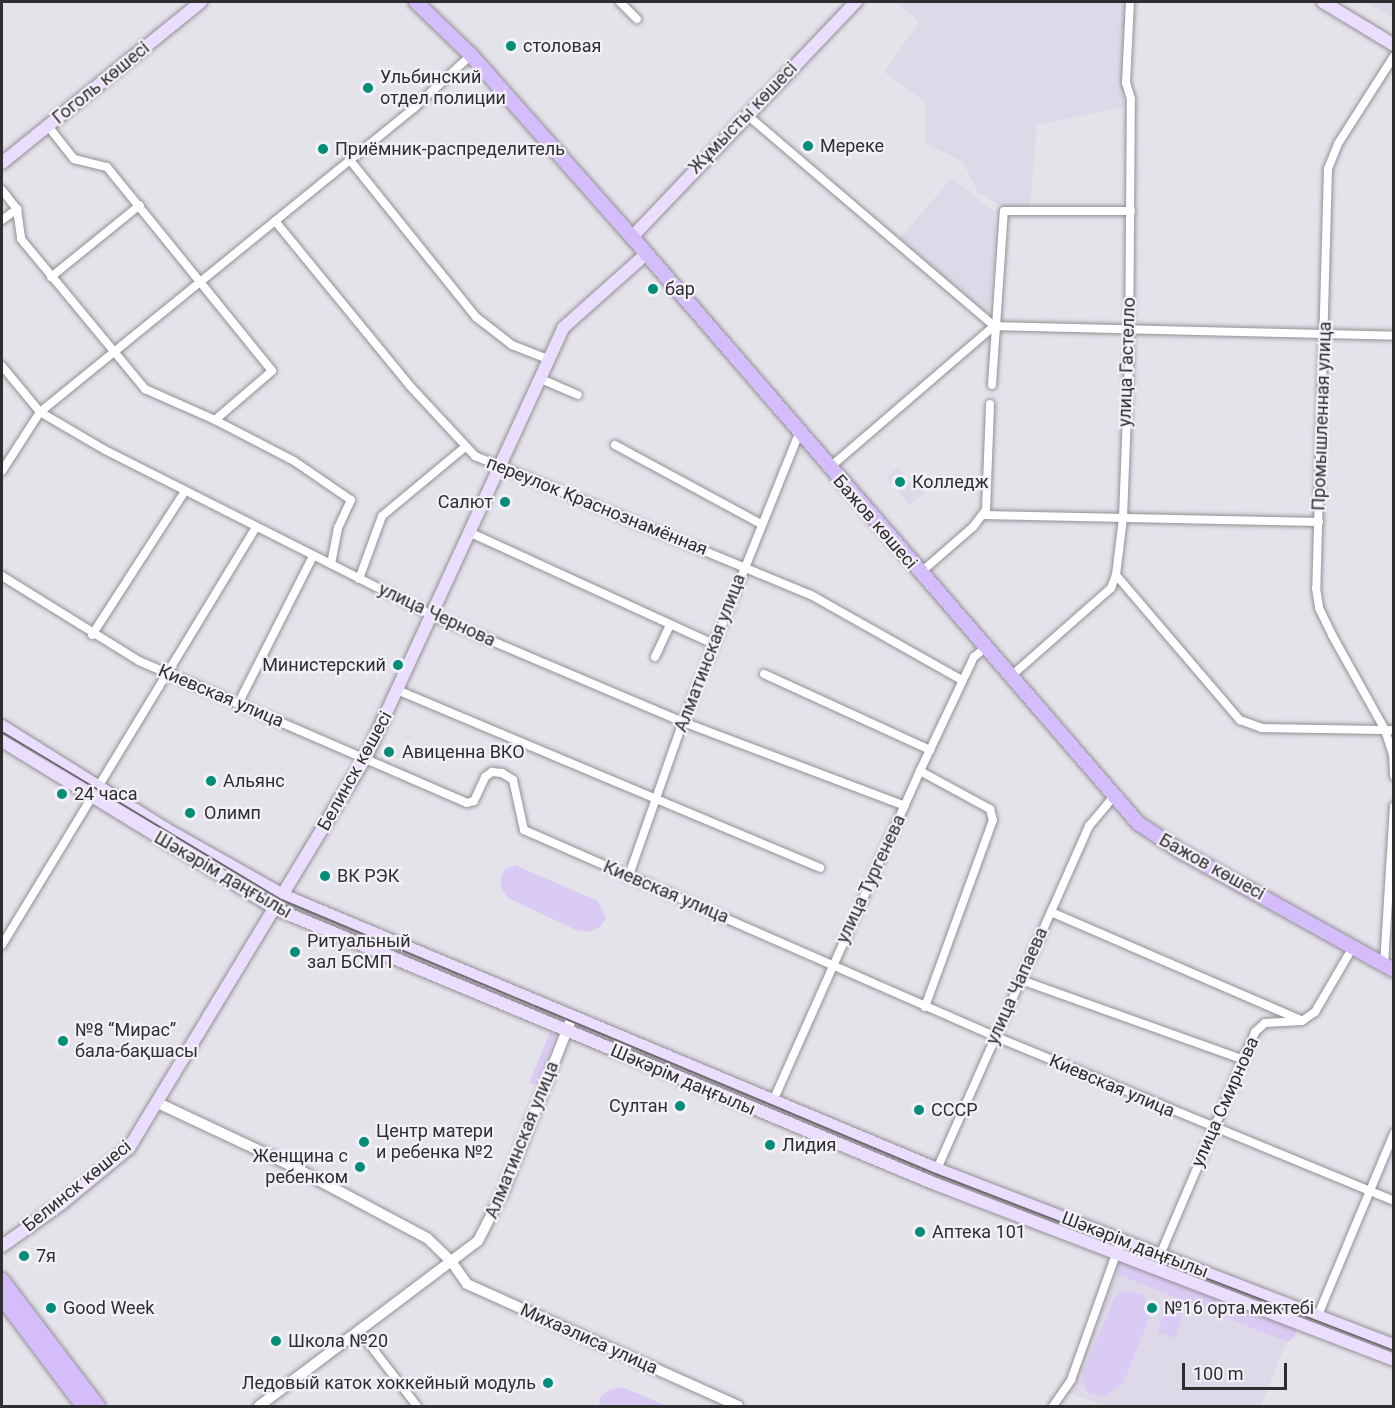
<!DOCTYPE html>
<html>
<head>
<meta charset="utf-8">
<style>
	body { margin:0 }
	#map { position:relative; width:1395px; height:1408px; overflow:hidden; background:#e5e3ea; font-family:Roboto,sans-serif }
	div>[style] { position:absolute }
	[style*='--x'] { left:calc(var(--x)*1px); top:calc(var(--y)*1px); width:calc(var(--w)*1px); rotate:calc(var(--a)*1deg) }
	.built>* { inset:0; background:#ded9e8 }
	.green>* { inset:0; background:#dacbf4; transform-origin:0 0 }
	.roads { filter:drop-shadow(0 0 2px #929096) drop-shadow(0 0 2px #929096) }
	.minor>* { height:8px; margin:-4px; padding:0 4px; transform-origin:4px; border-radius:4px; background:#fff }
	.tertiary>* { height:10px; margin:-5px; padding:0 5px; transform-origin:5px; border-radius:5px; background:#fff }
	.secondary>* { height:12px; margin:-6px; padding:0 6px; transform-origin:6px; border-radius:6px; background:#eaddfd }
	.primary>* { height:14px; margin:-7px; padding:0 7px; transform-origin:7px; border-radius:7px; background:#d5bcfb }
	.tram>* { height:1.5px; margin:-0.75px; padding:0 0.75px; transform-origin:0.75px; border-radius:0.75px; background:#6b6a6e }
	.dots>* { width:16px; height:16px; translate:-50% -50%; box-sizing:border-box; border:3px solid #f3f0f7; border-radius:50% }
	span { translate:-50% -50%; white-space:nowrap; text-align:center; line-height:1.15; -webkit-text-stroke:4.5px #f3f0f7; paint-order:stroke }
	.poi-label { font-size:18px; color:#2e2e30 }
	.left { translate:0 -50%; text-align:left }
	.right { translate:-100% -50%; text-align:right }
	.street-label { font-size:18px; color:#2e2e30 }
	.frame { position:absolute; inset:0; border:3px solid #2e2e30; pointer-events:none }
	.scale { position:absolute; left:1182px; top:1363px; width:105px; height:27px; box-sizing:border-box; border:3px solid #2e2e30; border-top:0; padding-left:8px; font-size:18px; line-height:21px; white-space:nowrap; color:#2e2e30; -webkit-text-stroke:4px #f3f0f7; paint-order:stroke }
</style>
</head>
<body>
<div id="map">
	<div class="built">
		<div style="clip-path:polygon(896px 2px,1125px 2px,1123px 107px,1037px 125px,1030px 208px,1008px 209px,979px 194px,962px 161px,925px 143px,926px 103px,884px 72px,919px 22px)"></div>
		<div style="clip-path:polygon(1364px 2px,1393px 2px,1393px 17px)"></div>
		<div style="clip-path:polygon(952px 178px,994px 212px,996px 244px,988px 314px,899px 239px)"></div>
		<div style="clip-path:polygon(898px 467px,916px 490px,920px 487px,925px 493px,909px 505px,886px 477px)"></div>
		<div style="clip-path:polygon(1116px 1274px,1287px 1342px,1261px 1406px,1103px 1406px,1070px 1393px)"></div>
	</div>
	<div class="green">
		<div style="clip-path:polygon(515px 865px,598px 901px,606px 918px,600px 927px,589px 932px,576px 930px,508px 898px,501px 888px,501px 877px,505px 869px)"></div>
		<div style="clip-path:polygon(550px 1032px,556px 1035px,537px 1085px,529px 1083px)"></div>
		<div style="clip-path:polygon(1120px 1261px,1297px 1328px,1295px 1337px,1287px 1342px,1116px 1274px)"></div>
		<div style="clip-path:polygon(1127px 1291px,1142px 1294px,1152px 1311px,1123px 1384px,1106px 1396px,1089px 1394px,1083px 1384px,1083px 1371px,1116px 1295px)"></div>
		<div style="left:1169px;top:1299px;width:18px;height:35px;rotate:19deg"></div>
		<div style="clip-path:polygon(622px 1387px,667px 1406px,600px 1406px,599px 1399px,608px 1390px)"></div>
	</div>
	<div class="roads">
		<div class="minor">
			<div style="--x:620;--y:2;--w:24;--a:45"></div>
			<div style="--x:1394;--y:56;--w:104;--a:122.5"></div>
			<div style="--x:1338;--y:144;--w:27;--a:112"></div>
			<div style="--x:1328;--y:169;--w:419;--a:91.6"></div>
			<div style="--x:1316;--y:588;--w:20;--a:81"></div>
			<div style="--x:1319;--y:608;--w:30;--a:64"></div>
			<div style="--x:1332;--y:635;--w:109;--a:60.8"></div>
			<div style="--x:1385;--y:730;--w:25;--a:72"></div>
			<div style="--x:1393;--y:754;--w:22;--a:87"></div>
			<div style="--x:746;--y:114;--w:326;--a:40.5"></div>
			<div style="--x:48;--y:126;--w:42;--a:51.8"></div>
			<div style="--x:74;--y:159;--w:34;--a:14"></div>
			<div style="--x:107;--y:167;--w:262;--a:51"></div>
			<div style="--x:272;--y:371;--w:75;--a:139.3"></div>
			<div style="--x:349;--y:159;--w:203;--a:51.2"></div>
			<div style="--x:476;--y:317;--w:46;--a:37.9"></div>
			<div style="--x:512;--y:345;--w:41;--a:21.5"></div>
			<div style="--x:2;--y:190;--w:24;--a:52"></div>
			<div style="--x:17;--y:209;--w:30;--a:82"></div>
			<div style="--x:21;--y:239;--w:195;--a:50.4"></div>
			<div style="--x:145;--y:389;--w:77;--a:23.9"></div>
			<div style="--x:215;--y:420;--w:89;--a:27.4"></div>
			<div style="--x:294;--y:461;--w:69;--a:34.4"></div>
			<div style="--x:351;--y:500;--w:31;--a:115"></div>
			<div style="--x:338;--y:528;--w:37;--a:101"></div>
			<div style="--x:2;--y:220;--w:19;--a:-36"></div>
			<div style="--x:275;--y:221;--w:213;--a:50.7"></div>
			<div style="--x:410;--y:386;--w:96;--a:47.1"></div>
			<div style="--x:475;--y:456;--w:364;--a:22.5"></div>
			<div style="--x:811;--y:595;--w:173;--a:29.4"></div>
			<div style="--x:51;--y:277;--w:114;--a:-39"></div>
			<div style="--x:994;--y:326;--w:400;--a:1.4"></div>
			<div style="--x:2;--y:366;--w:60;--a:50.4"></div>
			<div style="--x:40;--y:412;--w:75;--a:30.3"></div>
			<div style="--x:105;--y:450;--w:368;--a:26.8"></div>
			<div style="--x:433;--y:616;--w:272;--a:23"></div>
			<div style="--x:683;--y:722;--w:237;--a:20.7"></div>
			<div style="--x:541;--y:379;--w:40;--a:23.4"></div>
			<div style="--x:992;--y:385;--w:174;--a:-86.1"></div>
			<div style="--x:1004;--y:211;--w:127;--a:0"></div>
			<div style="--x:615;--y:445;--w:166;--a:28.4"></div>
			<div style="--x:829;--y:468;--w:218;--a:-40.7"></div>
			<div style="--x:2;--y:471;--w:70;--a:-57.2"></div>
			<div style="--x:40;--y:412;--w:482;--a:-39.1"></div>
			<div style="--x:414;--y:108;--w:78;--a:-42.9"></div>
			<div style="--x:983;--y:515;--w:336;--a:1.2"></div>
			<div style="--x:471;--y:533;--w:267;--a:24.6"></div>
			<div style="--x:920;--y:573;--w:70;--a:-41"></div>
			<div style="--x:973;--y:527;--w:21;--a:-53"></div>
			<div style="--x:986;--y:510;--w:106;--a:-87.8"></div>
			<div style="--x:1116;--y:575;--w:191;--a:49.5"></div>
			<div style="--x:1240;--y:720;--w:23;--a:20"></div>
			<div style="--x:1262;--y:728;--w:132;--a:0.9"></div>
			<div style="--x:2;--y:576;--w:161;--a:31.8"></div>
			<div style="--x:139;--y:661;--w:357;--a:23.4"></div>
			<div style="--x:467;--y:803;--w:7;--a:-16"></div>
			<div style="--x:474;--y:801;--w:26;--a:-65"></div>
			<div style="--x:485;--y:777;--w:9;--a:-36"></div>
			<div style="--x:492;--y:772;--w:10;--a:6"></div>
			<div style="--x:502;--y:773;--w:13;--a:32"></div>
			<div style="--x:513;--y:780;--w:51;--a:77.6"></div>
			<div style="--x:524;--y:830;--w:513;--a:23.67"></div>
			<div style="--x:994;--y:1036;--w:433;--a:22.4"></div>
			<div style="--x:359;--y:579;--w:67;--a:-69.9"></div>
			<div style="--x:382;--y:516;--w:107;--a:-39.7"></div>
			<div style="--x:92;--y:635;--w:171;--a:-57.1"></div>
			<div style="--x:655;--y:657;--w:35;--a:-65"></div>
			<div style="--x:764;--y:674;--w:183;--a:24.6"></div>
			<div style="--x:1010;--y:677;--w:135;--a:-41.4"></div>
			<div style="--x:1111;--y:588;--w:14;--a:-69"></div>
			<div style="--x:1116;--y:575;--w:57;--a:-83"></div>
			<div style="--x:1123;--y:518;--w:155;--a:-87.8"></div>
			<div style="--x:1129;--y:363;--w:264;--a:-89.6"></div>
			<div style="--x:1131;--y:99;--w:17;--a:-107"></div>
			<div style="--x:1126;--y:83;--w:81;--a:-87.2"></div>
			<div style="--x:397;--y:690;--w:459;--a:22.8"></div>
			<div style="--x:239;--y:702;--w:164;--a:-63.1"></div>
			<div style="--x:920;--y:771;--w:80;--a:28.5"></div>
			<div style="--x:990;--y:809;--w:11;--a:75"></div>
			<div style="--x:993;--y:820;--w:199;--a:110"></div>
			<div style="--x:629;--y:875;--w:162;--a:-70.6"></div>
			<div style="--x:683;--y:722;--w:311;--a:-68.1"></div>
			<div style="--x:1051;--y:912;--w:272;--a:23.4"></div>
			<div style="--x:2;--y:945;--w:489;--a:-58.7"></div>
			<div style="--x:1384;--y:965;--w:159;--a:-86.4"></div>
			<div style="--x:1021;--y:980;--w:235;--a:19.7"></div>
			<div style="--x:773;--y:1101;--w:361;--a:-66"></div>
			<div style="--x:920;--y:771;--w:126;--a:-64.7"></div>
			<div style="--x:974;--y:657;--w:13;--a:-39"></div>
			<div style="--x:937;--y:1169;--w:375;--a:-66.1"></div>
			<div style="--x:1089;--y:826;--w:38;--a:-50"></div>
			<div style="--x:1160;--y:1255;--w:242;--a:-66.9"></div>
			<div style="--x:1255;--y:1032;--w:13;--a:-42"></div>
			<div style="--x:1265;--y:1023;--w:37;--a:-3"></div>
			<div style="--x:1302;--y:1021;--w:16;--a:-35"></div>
			<div style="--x:1315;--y:1012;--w:75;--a:-59.7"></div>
			<div style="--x:1318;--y:1315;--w:197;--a:-67.3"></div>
			<div style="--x:360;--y:1332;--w:93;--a:52.4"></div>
			<div style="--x:1053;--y:1406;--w:32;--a:-55"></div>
			<div style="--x:1071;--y:1380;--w:149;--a:-70.3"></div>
		</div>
		<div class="tertiary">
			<div style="--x:158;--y:1103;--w:146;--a:25.2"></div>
			<div style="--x:290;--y:1165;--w:155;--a:28.1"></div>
			<div style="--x:427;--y:1238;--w:33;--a:44"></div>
			<div style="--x:451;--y:1261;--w:28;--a:55"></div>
			<div style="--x:467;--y:1284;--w:297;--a:24.2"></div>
			<div style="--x:259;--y:1406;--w:274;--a:-37"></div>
			<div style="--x:478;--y:1241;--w:57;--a:-63"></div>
			<div style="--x:504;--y:1190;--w:186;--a:-68.5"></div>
		</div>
		<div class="secondary">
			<div style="--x:1323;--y:2;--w:83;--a:31.2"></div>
			<div style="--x:2;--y:163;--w:256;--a:-39"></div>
			<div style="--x:632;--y:237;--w:325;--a:-46.4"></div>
			<div style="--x:2;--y:726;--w:194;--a:32.1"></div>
			<div style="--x:166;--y:829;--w:137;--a:29.4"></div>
			<div style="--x:285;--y:896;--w:707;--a:22.72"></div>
			<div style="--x:937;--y:1169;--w:490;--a:21.1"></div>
			<div style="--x:2;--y:741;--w:321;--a:31.5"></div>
			<div style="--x:276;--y:909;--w:712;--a:22.64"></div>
			<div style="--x:933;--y:1183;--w:494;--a:21"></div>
			<div style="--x:2;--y:1246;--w:72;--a:-35.4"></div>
			<div style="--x:61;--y:1204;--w:88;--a:-39.5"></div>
			<div style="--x:129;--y:1148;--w:455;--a:-58.8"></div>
			<div style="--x:365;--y:759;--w:474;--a:-65.3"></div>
			<div style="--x:563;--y:328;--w:110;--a:-41.7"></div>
		</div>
		<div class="primary">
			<div style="--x:416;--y:2;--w:76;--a:43.9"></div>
			<div style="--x:471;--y:55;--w:243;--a:48.5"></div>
			<div style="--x:632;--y:237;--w:774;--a:49.19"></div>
			<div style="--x:1138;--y:823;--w:50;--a:33.7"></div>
			<div style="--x:1180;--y:851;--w:245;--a:29.1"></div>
			<div style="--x:2;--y:1280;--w:158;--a:52.7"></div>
			<div style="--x:2;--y:1298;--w:135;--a:53.1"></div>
		</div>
	</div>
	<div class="tram">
		<div style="--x:2;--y:732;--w:327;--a:31"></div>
		<div style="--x:282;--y:900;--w:709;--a:22.73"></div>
		<div style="--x:936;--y:1174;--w:491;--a:21.1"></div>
	</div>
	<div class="dots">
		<div style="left:511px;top:46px;background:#008e78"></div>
		<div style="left:368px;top:88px;background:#008e78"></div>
		<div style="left:808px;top:146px;background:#008e78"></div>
		<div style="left:323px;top:149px;background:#008e78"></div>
		<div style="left:653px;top:289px;background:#008e78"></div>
		<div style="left:900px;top:482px;background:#008e78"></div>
		<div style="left:505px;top:502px;background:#008e78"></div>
		<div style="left:398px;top:665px;background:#008e78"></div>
		<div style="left:389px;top:752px;background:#008e78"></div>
		<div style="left:211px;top:781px;background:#008e78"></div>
		<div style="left:62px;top:794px;background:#008e78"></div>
		<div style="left:190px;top:813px;background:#008e78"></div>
		<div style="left:325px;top:876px;background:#008e78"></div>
		<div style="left:295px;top:952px;background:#008e78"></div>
		<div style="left:63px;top:1041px;background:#008e78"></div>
		<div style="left:680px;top:1106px;background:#008e78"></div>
		<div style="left:919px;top:1110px;background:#008e78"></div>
		<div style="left:364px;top:1142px;background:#008e78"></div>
		<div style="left:770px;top:1145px;background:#008e78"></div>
		<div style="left:360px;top:1167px;background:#008e78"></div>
		<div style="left:920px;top:1232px;background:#008e78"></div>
		<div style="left:24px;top:1256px;background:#008e78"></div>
		<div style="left:51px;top:1308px;background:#008e78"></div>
		<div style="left:1152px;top:1308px;background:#008e78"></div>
		<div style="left:276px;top:1341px;background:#008e78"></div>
		<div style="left:548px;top:1383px;background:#008e78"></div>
	</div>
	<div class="poi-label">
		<span class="left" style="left:523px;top:46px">столовая</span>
		<span class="left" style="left:380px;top:88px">Ульбинский<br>отдел полиции</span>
		<span class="left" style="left:820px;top:146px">Мереке</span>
		<span class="left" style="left:335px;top:149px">Приёмник-распределитель</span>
		<span class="left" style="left:665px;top:289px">бар</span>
		<span class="left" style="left:912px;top:482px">Колледж</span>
		<span class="right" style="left:493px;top:502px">Салют</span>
		<span class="right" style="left:386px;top:665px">Министерский</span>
		<span class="left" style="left:402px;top:752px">Авиценна ВКО</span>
		<span class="left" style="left:223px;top:781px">Альянс</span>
		<span class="left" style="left:74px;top:794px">24 часа</span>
		<span class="left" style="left:204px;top:813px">Олимп</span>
		<span class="left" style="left:337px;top:876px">ВК РЭК</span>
		<span class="left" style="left:307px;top:952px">Ритуальный<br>зал БСМП</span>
		<span class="left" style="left:75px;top:1041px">№8 “Мирас”<br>бала-бақшасы</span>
		<span class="right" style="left:668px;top:1106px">Султан</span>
		<span class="left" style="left:931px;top:1110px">СССР</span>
		<span class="left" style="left:376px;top:1142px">Центр матери<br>и ребенка №2</span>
		<span class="left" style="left:782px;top:1145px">Лидия</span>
		<span class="right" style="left:348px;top:1167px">Женщина с<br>ребенком</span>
		<span class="left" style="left:932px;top:1232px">Аптека 101</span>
		<span class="left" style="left:36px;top:1256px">7я</span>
		<span class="left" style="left:63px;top:1308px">Good Week</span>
		<span class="left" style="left:1164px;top:1308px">№16 орта мектебі</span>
		<span class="left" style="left:288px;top:1341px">Школа №20</span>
		<span class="right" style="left:536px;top:1383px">Ледовый каток хоккейный модуль</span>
	</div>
	<div class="street-label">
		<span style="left:101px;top:83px;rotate:-39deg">Гоголь көшесі</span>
		<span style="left:743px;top:118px;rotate:-46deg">Жұмысты көшесі</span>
		<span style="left:1127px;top:362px;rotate:-88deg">улица Гастелло</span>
		<span style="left:1322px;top:416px;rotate:-88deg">Промышленная улица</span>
		<span style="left:597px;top:506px;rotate:22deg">переулок Краснознамённая</span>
		<span style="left:875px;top:522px;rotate:49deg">Бажов көшесі</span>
		<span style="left:437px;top:615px;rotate:25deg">улица Чернова</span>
		<span style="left:710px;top:653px;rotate:-69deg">Алматинская улица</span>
		<span style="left:221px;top:696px;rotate:23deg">Киевская улица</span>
		<span style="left:355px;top:771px;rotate:-61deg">Белинск көшесі</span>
		<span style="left:1212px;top:867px;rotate:29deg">Бажов көшесі</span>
		<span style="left:223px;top:875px;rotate:30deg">Шәкәрім даңғылы</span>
		<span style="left:871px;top:879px;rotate:-65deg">улица Тургенева</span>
		<span style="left:666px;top:892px;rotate:23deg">Киевская улица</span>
		<span style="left:1017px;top:986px;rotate:-66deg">улица Чапаева</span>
		<span style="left:683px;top:1080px;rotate:23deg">Шәкәрім даңғылы</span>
		<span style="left:1112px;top:1086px;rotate:23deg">Киевская улица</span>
		<span style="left:1225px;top:1102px;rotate:-66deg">улица Смирнова</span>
		<span style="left:522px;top:1140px;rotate:-68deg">Алматинская улица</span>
		<span style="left:77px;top:1186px;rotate:-39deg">Белинск көшесі</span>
		<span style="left:1135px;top:1245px;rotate:21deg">Шәкәрім даңғылы</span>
		<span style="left:589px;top:1339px;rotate:24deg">Михаэлиса улица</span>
	</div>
	<div class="frame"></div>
	<div class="scale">100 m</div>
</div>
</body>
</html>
